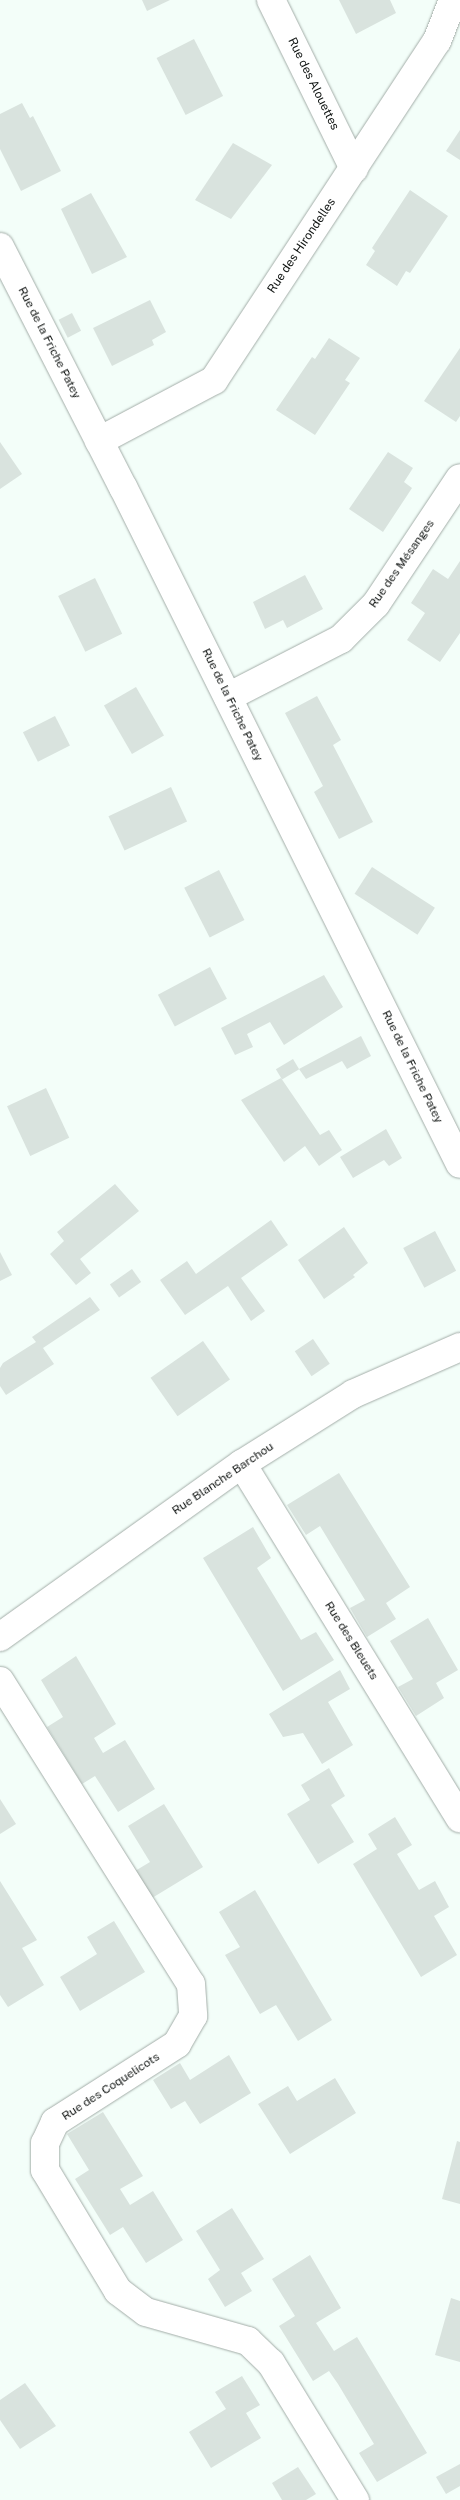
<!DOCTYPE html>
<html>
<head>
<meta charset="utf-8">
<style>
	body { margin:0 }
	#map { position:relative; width:460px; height:2500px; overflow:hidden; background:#f3fef9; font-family:"Public Sans",sans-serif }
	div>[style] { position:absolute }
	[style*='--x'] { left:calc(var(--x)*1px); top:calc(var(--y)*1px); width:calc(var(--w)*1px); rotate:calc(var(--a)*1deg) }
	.building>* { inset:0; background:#d9e3de; transform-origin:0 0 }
	.roads { filter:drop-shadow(0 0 1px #a3ada8) drop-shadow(0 0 1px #a3ada8) }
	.minor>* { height:28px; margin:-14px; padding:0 14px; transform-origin:14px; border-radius:14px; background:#fff }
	span { translate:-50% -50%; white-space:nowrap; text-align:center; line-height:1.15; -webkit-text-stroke:4.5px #fff; paint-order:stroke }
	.street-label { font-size:12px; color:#0f1311 }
</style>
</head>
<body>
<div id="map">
	<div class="building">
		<div style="clip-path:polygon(142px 0,170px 0,147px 11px)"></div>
		<div style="clip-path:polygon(339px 0,390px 0,396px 13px,356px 34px)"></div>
		<div style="left:194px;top:39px;width:64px;height:42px;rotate:63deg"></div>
		<div style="clip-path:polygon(22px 103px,30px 118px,33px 116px,61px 171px,21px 191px,0 149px,0 114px)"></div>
		<div style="clip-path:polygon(460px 130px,460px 160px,446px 151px)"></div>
		<div style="clip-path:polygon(233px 143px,272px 165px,231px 219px,195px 200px)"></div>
		<div style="clip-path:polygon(410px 190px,448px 216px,410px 273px,406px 271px,397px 286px,366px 265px,375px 251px,372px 248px)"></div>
		<div style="clip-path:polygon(91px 193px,127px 257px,92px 274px,61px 209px)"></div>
		<div style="clip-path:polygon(150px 300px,166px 332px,152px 340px,154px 345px,112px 366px,93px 328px)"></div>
		<div style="left:72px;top:313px;width:20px;height:15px;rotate:63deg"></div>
		<div style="clip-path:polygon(329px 338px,360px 358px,345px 380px,350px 383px,315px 435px,276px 410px,312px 357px,315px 359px)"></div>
		<div style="clip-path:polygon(460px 348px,460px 416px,456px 422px,424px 401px)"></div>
		<div style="clip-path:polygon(0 442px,22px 474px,0 489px)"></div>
		<div style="clip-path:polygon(388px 452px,413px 468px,404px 482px,412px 488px,383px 532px,349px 509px)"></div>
		<div style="clip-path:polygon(460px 561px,460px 633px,440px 662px,407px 640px,425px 613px,411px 603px,433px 569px,448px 579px)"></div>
		<div style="clip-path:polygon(305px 575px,323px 609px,287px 628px,283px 620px,265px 629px,253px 602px)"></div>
		<div style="left:95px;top:578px;width:62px;height:41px;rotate:64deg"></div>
		<div style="left:136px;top:687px;width:56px;height:37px;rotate:60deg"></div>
		<div style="clip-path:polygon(317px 696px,341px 740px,333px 745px,373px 822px,339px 839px,314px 792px,323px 786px,285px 713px)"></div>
		<div style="left:55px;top:716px;width:33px;height:36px;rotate:63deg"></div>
		<div style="left:171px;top:787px;width:38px;height:69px;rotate:65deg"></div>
		<div style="left:372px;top:867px;width:75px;height:32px;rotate:33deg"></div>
		<div style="left:219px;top:870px;width:56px;height:39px;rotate:63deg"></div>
		<div style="left:210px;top:967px;width:36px;height:59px;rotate:62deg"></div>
		<div style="clip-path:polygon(324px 975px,343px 1007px,284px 1045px,270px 1022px,247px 1034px,253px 1047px,235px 1055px,221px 1028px)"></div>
		<div style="clip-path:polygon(361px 1036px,371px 1056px,347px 1069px,342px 1061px,306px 1079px,299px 1069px)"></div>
		<div style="left:293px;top:1059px;width:12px;height:20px;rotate:59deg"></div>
		<div style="clip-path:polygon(281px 1078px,320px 1135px,329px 1130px,342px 1150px,319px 1166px,305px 1146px,284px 1162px,241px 1100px)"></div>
		<div style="left:46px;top:1088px;width:55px;height:43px;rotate:65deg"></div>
		<div style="clip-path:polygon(386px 1129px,402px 1158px,389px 1166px,384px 1160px,353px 1178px,340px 1157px)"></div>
		<div style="clip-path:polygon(115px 1184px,139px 1211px,80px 1259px,91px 1273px,76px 1285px,50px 1254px,64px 1241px,57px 1232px)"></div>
		<div style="clip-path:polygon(271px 1220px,288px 1245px,241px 1278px,265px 1311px,251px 1321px,228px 1286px,185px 1315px,160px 1280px,187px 1261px,196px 1274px)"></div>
		<div style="clip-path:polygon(344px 1227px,368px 1263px,353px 1275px,355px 1277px,324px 1299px,298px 1260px)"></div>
		<div style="left:435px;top:1231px;width:45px;height:36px;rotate:62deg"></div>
		<div style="clip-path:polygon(0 1252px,12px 1275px,0 1281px)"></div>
		<div style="left:132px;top:1269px;width:16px;height:27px;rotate:55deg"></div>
		<div style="clip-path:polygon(90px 1297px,100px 1310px,43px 1348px,54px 1364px,6px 1395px,0 1386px,0 1368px,3px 1363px,36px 1342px,32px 1337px)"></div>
		<div style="left:313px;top:1339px;width:30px;height:22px;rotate:56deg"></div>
		<div style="left:203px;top:1341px;width:47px;height:64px;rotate:55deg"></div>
		<div style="clip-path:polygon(339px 1473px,410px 1587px,386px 1603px,396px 1619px,367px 1637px,350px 1608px,365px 1600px,320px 1526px,306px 1535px,287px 1505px)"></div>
		<div style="clip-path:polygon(253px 1527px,271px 1558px,257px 1568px,301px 1640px,316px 1632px,334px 1660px,283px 1691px,203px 1558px)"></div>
		<div style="clip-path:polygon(428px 1618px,458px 1670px,436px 1683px,444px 1698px,416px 1716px,398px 1687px,413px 1679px,390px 1641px)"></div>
		<div style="clip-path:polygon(76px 1656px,116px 1724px,94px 1738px,103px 1753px,125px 1740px,155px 1789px,118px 1812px,95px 1776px,82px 1784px,47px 1727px,63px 1717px,41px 1680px)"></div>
		<div style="clip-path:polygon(340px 1670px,350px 1689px,328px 1702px,353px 1745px,322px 1764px,303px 1733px,283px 1737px,269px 1714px)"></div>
		<div style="clip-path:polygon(329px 1768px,345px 1796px,331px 1805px,354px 1842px,318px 1864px,287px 1814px,310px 1800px,301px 1785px)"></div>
		<div style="clip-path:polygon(0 1799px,16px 1824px,0 1834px)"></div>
		<div style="clip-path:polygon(164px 1804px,203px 1867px,152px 1898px,135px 1871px,150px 1862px,128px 1826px)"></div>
		<div style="clip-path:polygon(395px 1817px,412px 1845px,397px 1854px,419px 1890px,435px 1881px,449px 1907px,434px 1916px,457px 1955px,421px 1977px,353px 1864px,377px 1849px,368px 1834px)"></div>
		<div style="clip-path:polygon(0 1881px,37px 1940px,22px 1948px,44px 1985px,8px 2007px,0 1995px)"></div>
		<div style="clip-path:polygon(255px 1890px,332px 2020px,298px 2041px,276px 2005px,260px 2014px,225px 1955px,240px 1947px,219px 1912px)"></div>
		<div style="clip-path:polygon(114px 1921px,145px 1972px,80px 2011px,60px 1977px,97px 1954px,87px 1937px)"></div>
		<div style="clip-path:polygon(229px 2055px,251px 2093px,200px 2124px,185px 2101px,171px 2109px,153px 2080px,180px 2063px,190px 2080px)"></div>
		<div style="clip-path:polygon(335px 2078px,356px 2113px,290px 2154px,258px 2104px,288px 2086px,297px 2101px)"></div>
		<div style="clip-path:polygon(103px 2112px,143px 2176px,120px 2189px,130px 2205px,153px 2191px,183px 2240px,146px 2263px,123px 2227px,110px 2235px,75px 2179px,89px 2170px,67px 2134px)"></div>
		<div style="clip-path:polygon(457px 2141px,460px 2142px,460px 2204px,442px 2199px)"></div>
		<div style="clip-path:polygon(232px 2208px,264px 2259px,241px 2273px,252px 2291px,225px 2307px,208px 2279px,220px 2270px,196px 2231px)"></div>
		<div style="clip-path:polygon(310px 2255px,341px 2308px,316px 2323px,334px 2351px,357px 2337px,427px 2453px,377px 2482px,359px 2453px,374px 2444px,338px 2384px,329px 2371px,313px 2381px,279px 2326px,295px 2316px,272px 2279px)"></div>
		<div style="clip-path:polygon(451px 2298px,460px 2301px,460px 2362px,435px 2355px)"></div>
		<div style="clip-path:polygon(242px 2376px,260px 2405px,246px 2413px,261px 2438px,211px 2468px,189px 2432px,226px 2409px,215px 2392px)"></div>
		<div style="clip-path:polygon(25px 2383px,56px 2426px,20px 2449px,0 2420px,0 2400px)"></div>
		<div style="clip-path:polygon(460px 2464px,460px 2486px,446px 2494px,436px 2477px)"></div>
		<div style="clip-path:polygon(298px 2467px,316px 2494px,306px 2500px,282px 2500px,272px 2483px)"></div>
	</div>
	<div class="roads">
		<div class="minor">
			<div style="--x:271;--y:0;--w:188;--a:63.8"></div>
			<div style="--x:0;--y:247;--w:270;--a:62.9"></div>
			<div style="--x:123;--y:487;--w:756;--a:63.54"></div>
			<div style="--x:99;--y:441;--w:130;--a:-27.9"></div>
			<div style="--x:214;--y:380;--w:406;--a:-56.7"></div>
			<div style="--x:437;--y:41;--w:44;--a:-68.7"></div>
			<div style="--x:228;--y:697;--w:127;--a:-27.2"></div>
			<div style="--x:341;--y:639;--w:49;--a:-45"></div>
			<div style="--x:376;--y:604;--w:151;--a:-56.3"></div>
			<div style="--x:242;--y:1464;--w:416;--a:58.4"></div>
			<div style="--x:0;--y:1637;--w:297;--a:-35.6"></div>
			<div style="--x:242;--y:1464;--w:131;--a:-32.2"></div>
			<div style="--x:353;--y:1394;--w:117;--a:-23.7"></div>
			<div style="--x:0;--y:1681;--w:358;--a:57.8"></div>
			<div style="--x:191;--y:1984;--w:32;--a:86"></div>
			<div style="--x:193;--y:2016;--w:32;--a:120"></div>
			<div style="--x:177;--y:2044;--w:145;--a:147.4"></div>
			<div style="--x:55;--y:2122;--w:23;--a:115"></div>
			<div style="--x:45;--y:2143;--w:27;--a:90"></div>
			<div style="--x:45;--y:2170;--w:141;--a:58.9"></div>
			<div style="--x:118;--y:2291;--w:35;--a:37"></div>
			<div style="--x:146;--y:2312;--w:106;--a:15.9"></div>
			<div style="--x:248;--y:2341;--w:32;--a:44"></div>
			<div style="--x:271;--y:2363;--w:161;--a:58.5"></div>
		</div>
	</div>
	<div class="street-label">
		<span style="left:313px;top:84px;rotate:64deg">Rue des Alouettes</span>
		<span style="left:302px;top:246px;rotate:-56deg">Rue des Hirondelles</span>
		<span style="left:49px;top:343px;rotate:63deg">Rue de la Friche Patey</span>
		<span style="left:402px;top:564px;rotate:-55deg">Rue des Mésanges</span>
		<span style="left:232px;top:705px;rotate:64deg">Rue de la Friche Patey</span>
		<span style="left:412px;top:1067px;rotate:64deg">Rue de la Friche Patey</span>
		<span style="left:223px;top:1479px;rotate:-34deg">Rue Blanche Barchou</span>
		<span style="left:351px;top:1641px;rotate:58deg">Rue des Bleuets</span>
		<span style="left:111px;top:2087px;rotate:-33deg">Rue des Coquelicots</span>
	</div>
</div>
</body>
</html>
